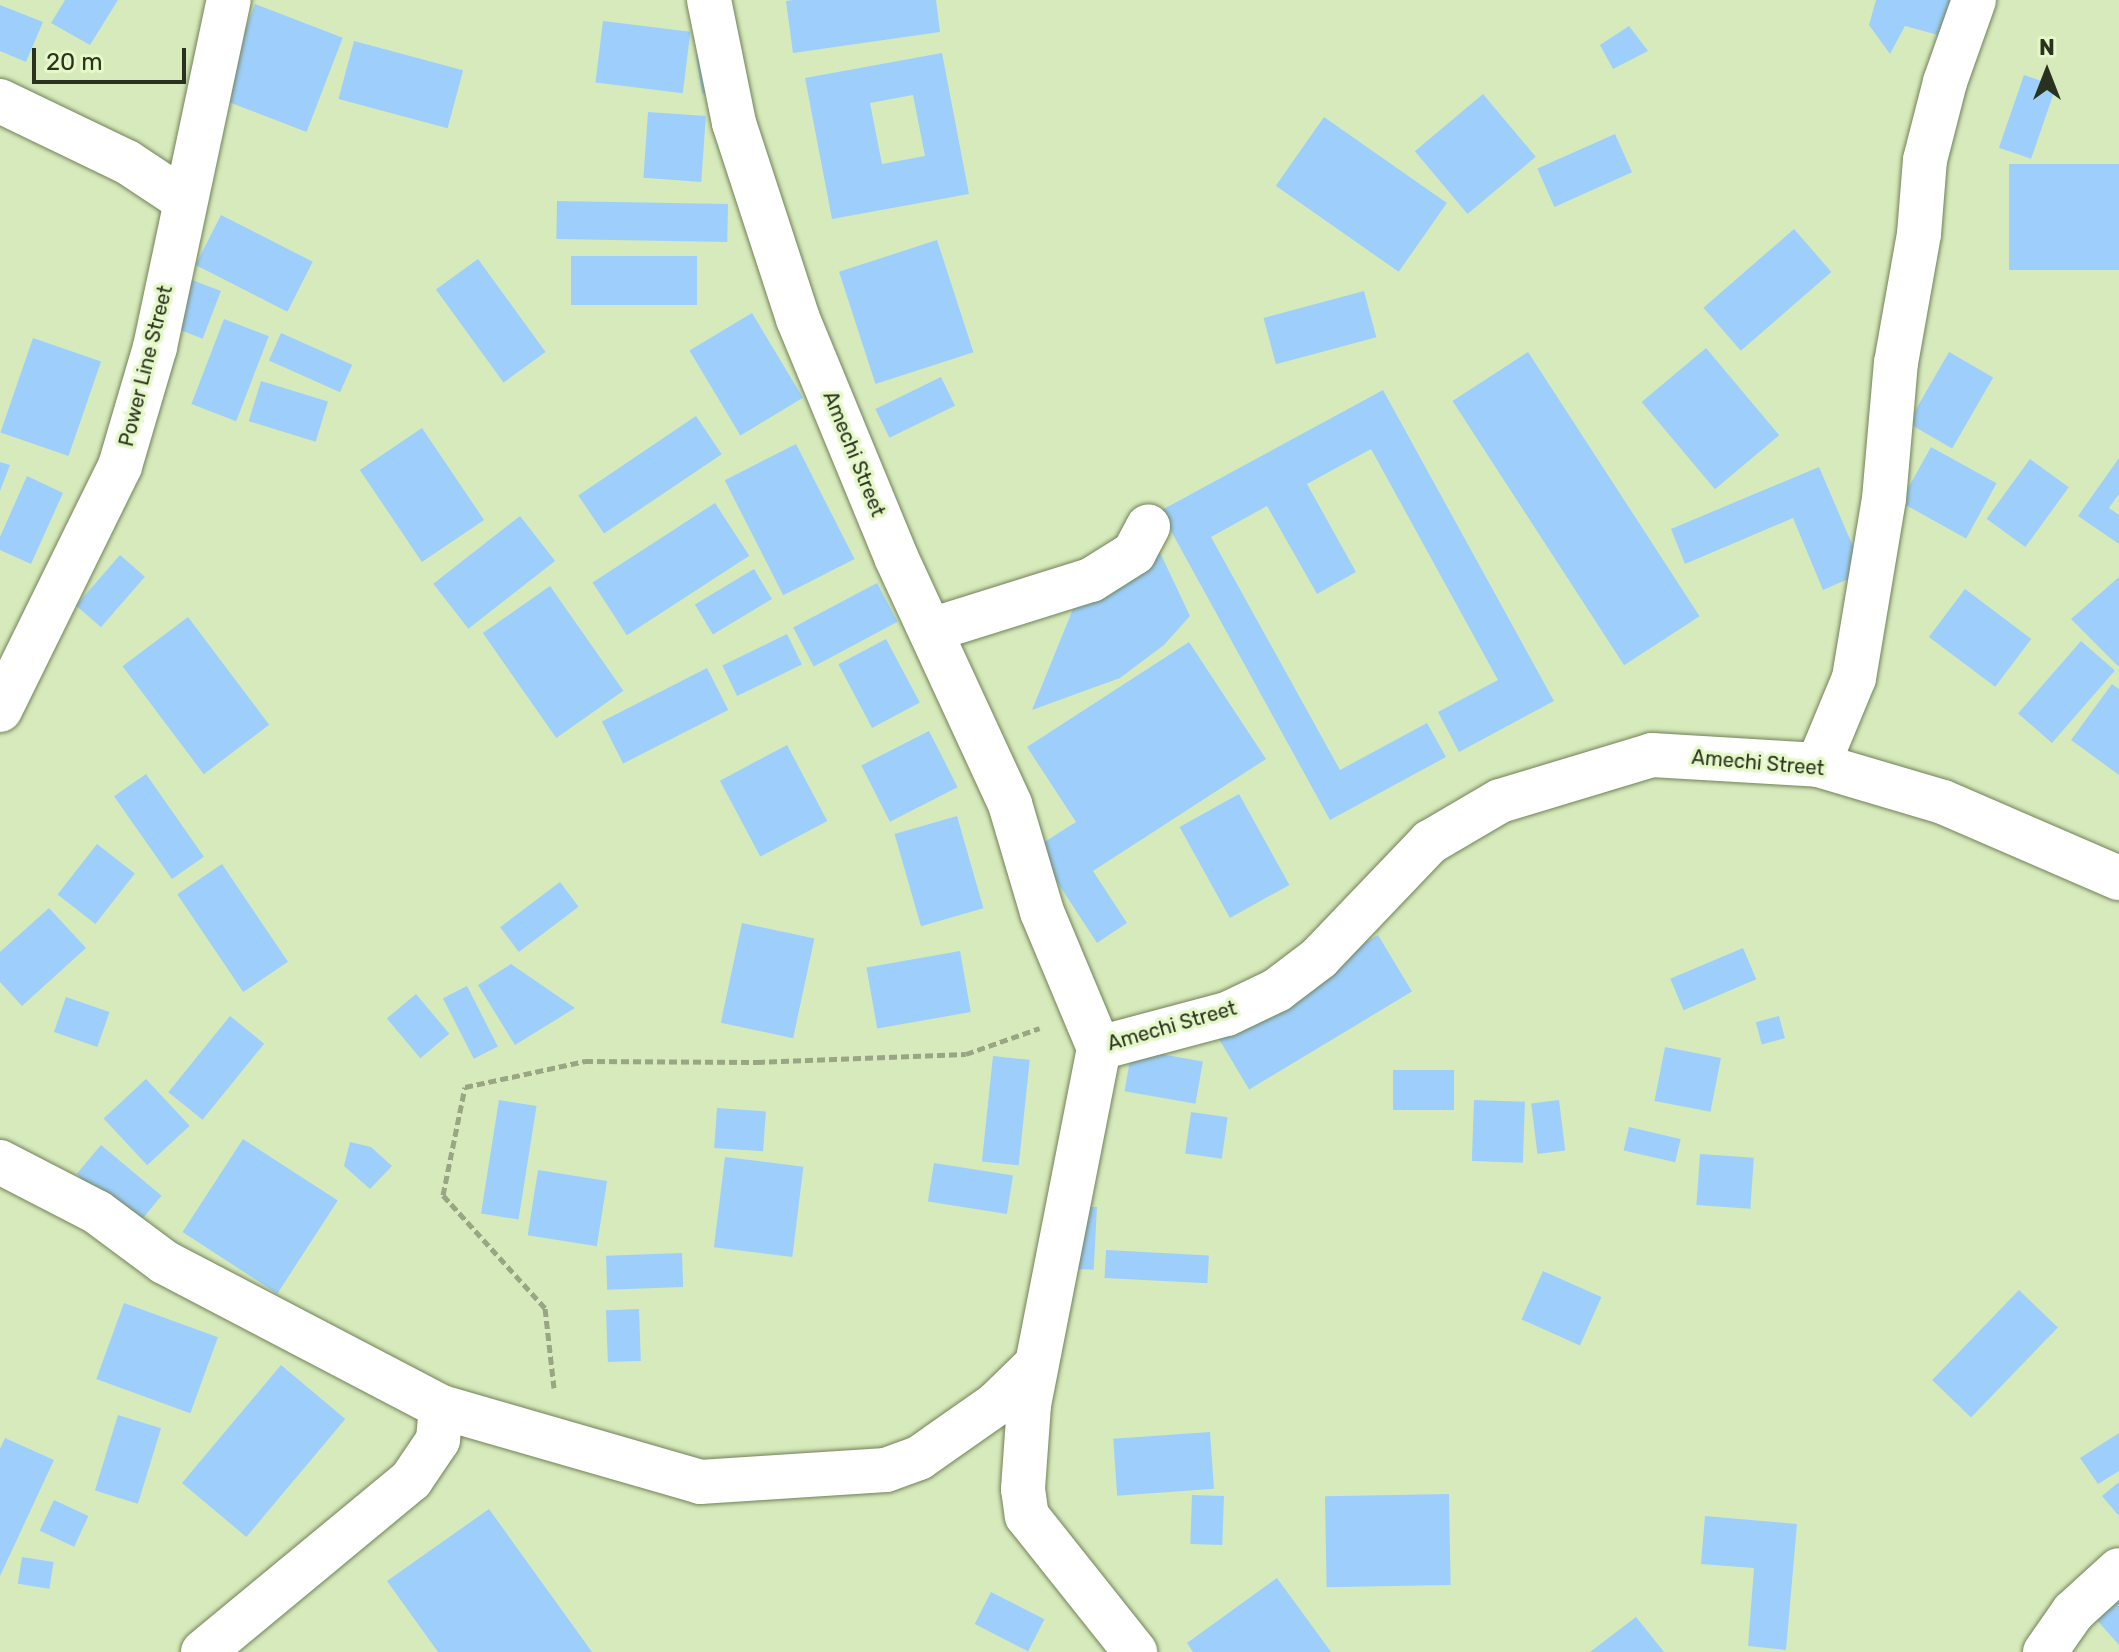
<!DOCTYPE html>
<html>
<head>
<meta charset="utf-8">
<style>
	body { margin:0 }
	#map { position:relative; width:2119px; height:1652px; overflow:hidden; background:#d7eabc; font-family:Rubik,sans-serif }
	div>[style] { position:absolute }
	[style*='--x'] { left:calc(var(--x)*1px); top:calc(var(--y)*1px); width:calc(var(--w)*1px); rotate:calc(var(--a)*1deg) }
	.building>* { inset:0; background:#9ecffc; transform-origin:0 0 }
	.path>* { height:5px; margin-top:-2.5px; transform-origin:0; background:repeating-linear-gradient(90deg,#98a683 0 8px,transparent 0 12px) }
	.roads { filter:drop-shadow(0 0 2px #718258) drop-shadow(0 0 2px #718258) }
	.minor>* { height:44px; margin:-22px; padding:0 22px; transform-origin:22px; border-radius:22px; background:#fff }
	span { translate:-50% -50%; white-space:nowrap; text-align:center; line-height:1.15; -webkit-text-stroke:7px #e4f8c8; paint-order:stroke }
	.street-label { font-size:20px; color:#2a311f }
	.north { position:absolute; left:2007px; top:32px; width:80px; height:80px; -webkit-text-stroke:6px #e4f8c8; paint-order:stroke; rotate:0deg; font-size:22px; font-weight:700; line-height:32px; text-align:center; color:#2a311f }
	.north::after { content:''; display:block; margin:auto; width:28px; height:36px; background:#2a311f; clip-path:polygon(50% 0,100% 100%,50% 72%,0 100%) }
	.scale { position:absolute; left:32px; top:48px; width:154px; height:36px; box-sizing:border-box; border:4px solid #2a311f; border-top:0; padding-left:10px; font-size:24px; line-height:28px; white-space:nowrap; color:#2a311f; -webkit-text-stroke:6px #e4f8c8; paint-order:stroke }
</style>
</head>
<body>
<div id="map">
	<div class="building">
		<div style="clip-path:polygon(65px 0,118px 0,90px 45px,51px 23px)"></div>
		<div style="clip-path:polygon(793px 0,936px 0,940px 32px,793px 53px,786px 1px)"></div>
		<div style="clip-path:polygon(1876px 0,1951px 0,1942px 36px,1905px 26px,1890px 54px,1869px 25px)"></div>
		<div style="left:255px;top:4px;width:94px;height:101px;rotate:21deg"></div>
		<div style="clip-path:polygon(0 5px,43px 22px,26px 62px,0 51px)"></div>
		<div style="left:603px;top:21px;width:88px;height:62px;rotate:7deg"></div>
		<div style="clip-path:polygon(1629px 26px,1648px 51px,1613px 69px,1600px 45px)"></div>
		<div style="left:354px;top:41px;width:113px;height:60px;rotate:15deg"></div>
		<div style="clip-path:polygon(evenodd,942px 53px,969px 194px,832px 219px,805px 78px,942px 53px,913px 95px,925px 156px,882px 164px,870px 103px,913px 95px)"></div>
		<div style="clip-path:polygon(713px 54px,715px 93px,702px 94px,696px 55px)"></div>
		<div style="left:2024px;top:75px;width:34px;height:77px;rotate:19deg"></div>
		<div style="left:1483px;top:94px;width:82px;height:89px;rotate:50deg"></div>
		<div style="left:648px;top:112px;width:58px;height:66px;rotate:4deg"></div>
		<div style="left:1324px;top:117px;width:150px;height:84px;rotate:35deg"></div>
		<div style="left:1615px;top:134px;width:42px;height:85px;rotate:66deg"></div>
		<div style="left:2119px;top:164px;width:106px;height:110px;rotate:90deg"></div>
		<div style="left:557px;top:201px;width:171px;height:38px;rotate:1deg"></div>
		<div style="left:221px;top:215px;width:103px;height:56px;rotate:27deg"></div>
		<div style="left:1794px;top:229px;width:57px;height:120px;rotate:49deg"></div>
		<div style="left:937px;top:240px;width:118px;height:103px;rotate:72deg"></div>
		<div style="left:571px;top:256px;width:126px;height:49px"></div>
		<div style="left:478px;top:259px;width:115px;height:52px;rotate:54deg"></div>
		<div style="left:192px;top:280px;width:31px;height:51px;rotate:21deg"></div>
		<div style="left:1364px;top:291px;width:48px;height:104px;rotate:75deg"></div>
		<div style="left:752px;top:313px;width:99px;height:73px;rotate:59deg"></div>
		<div style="left:224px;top:319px;width:48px;height:91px;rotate:21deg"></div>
		<div style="left:281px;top:333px;width:78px;height:30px;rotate:24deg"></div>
		<div style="left:33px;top:338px;width:72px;height:100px;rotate:19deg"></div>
		<div style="left:1706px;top:348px;width:114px;height:84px;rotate:50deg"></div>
		<div style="left:1528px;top:352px;width:315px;height:90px;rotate:57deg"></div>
		<div style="left:1949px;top:352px;width:51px;height:82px;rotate:30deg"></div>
		<div style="left:941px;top:377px;width:32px;height:73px;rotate:64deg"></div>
		<div style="left:261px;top:381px;width:70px;height:42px;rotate:17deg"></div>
		<div style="clip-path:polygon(1383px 390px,1554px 701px,1459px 752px,1438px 712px,1498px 680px,1371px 449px,1307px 484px,1356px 572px,1317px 594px,1267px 506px,1211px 537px,1340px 770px,1427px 723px,1446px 757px,1330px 820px,1160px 511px)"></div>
		<div style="left:696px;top:416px;width:46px;height:142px;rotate:56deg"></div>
		<div style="left:422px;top:428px;width:111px;height:75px;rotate:56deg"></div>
		<div style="left:796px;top:444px;width:129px;height:80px;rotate:63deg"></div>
		<div style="left:1931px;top:447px;width:75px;height:63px;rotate:29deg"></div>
		<div style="clip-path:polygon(2119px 458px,2119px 494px,2109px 508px,2119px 515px,2119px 544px,2078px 516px)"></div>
		<div style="left:2030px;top:459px;width:48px;height:74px;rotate:36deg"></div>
		<div style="clip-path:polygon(0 462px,10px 465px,0 491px)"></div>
		<div style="clip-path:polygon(1819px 467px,1864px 572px,1823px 590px,1793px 518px,1685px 564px,1671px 529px)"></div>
		<div style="clip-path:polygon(27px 476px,63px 493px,31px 564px,0 550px,0 537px)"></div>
		<div style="left:715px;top:503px;width:63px;height:146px;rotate:57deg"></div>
		<div style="left:520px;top:516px;width:57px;height:110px;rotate:52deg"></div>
		<div style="clip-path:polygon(1148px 527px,1190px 616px,1164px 645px,1120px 678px,1032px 710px,1075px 604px)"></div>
		<div style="left:120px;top:555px;width:33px;height:67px;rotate:41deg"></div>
		<div style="left:754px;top:569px;width:35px;height:69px;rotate:59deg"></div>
		<div style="clip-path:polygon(2119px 577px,2119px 667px,2071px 619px)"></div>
		<div style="left:877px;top:583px;width:44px;height:95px;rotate:62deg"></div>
		<div style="left:550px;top:586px;width:128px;height:82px;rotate:55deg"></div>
		<div style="left:1965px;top:589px;width:83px;height:60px;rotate:37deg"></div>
		<div style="left:188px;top:617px;width:135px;height:82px;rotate:53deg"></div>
		<div style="left:787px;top:634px;width:34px;height:72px;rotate:64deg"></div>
		<div style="left:886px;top:639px;width:72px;height:54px;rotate:62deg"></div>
		<div style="left:2081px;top:641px;width:45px;height:96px;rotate:41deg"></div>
		<div style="clip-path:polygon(1189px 642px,1266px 759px,1093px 871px,1127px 923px,1097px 943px,1035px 848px,1076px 822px,1027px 747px)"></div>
		<div style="left:707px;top:668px;width:47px;height:118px;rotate:63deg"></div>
		<div style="clip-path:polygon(2112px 684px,2119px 689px,2119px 775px,2071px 740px)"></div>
		<div style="left:929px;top:731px;width:63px;height:76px;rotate:63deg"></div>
		<div style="left:787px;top:745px;width:86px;height:76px;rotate:62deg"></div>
		<div style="left:146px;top:774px;width:101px;height:39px;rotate:55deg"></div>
		<div style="left:1239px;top:794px;width:104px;height:68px;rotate:61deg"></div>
		<div style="left:957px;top:816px;width:96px;height:65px;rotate:74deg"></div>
		<div style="left:97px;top:844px;width:48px;height:64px;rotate:38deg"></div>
		<div style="left:222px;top:864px;width:118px;height:54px;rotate:56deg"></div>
		<div style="left:560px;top:882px;width:31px;height:75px;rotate:53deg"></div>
		<div style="clip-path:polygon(49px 908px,86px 948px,22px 1006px,0 982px,0 952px)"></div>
		<div style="left:742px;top:923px;width:74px;height:102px;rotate:12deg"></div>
		<div style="left:1378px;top:935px;width:66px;height:190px;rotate:59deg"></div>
		<div style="left:1743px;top:948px;width:34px;height:79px;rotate:67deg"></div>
		<div style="left:960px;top:951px;width:62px;height:95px;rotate:80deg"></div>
		<div style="clip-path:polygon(511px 964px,575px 1008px,515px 1045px,478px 985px)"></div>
		<div style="left:467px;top:986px;width:68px;height:27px;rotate:63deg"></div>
		<div style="left:416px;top:994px;width:52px;height:38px;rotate:50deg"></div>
		<div style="left:66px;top:997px;width:46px;height:37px;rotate:19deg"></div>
		<div style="left:230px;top:1016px;width:44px;height:98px;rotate:39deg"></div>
		<div style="left:1779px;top:1016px;width:23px;height:24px;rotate:75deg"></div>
		<div style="left:1665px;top:1047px;width:57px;height:55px;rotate:11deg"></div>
		<div style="left:1132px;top:1049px;width:72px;height:43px;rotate:10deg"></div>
		<div style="left:993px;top:1056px;width:37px;height:106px;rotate:6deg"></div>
		<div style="left:1454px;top:1070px;width:40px;height:61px;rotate:90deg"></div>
		<div style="left:146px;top:1079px;width:64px;height:58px;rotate:47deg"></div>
		<div style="left:499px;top:1100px;width:38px;height:115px;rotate:9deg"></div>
		<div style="left:1474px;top:1100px;width:51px;height:61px;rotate:2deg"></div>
		<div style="left:1559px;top:1100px;width:51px;height:28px;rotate:83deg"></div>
		<div style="left:717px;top:1108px;width:49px;height:40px;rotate:4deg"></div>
		<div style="left:1191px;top:1112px;width:37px;height:42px;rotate:8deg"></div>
		<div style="left:1629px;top:1127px;width:53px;height:24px;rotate:13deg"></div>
		<div style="left:243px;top:1139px;width:113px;height:111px;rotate:33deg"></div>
		<div style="clip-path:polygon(350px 1142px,371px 1147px,392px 1166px,370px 1189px,344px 1166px)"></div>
		<div style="left:101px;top:1145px;width:79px;height:38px;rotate:40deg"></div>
		<div style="left:1700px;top:1154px;width:54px;height:51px;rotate:4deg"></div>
		<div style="left:725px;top:1157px;width:79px;height:91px;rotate:7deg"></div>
		<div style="left:934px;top:1163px;width:80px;height:39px;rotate:9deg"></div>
		<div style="left:538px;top:1170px;width:70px;height:66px;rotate:9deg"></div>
		<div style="left:1079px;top:1206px;width:18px;height:63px;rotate:3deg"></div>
		<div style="left:1106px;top:1250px;width:103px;height:28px;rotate:3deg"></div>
		<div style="left:682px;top:1253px;width:34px;height:76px;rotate:88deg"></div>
		<div style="left:1543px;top:1271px;width:64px;height:53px;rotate:24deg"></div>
		<div style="left:2019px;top:1290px;width:54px;height:125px;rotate:44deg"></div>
		<div style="left:124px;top:1303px;width:100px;height:81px;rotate:20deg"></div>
		<div style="left:639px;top:1309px;width:52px;height:33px;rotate:88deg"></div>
		<div style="left:281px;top:1365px;width:84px;height:154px;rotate:40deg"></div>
		<div style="left:118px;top:1415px;width:45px;height:79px;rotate:17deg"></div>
		<div style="left:1210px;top:1432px;width:57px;height:97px;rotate:86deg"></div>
		<div style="clip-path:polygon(2119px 1433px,2119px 1471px,2098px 1484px,2080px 1458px)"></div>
		<div style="clip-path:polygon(5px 1438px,54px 1460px,0 1576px,0 1449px)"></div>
		<div style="clip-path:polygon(2119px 1482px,2119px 1516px,2102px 1496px)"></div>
		<div style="left:1449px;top:1494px;width:91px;height:124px;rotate:89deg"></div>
		<div style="left:1192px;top:1495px;width:32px;height:49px;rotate:2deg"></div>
		<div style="left:54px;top:1500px;width:38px;height:34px;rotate:25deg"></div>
		<div style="clip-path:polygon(489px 1509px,592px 1652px,438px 1652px,387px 1581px)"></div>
		<div style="clip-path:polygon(1705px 1516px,1797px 1524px,1786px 1650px,1748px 1646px,1754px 1568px,1701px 1564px)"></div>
		<div style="left:22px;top:1557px;width:32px;height:27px;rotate:9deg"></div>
		<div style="clip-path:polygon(1277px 1578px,1331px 1652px,1193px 1652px,1187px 1643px)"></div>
		<div style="left:991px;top:1592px;width:60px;height:36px;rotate:27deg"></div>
		<div style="clip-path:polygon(2119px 1597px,2119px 1645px,2095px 1618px)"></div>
		<div style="clip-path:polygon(1636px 1617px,1664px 1652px,1590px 1652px)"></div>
	</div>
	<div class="path">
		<div style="--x:554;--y:1388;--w:81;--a:-96.4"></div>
		<div style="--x:545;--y:1308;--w:152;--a:-132.1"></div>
		<div style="--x:443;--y:1195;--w:110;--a:-78.5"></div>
		<div style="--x:465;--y:1087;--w:123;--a:-12.2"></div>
		<div style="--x:585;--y:1061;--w:172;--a:0.3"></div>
		<div style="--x:757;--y:1062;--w:209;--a:-2.2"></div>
		<div style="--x:966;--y:1054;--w:78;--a:-19.4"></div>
	</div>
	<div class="roads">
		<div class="minor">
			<div style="--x:709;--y:0;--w:126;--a:78.5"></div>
			<div style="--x:734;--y:123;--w:206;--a:71.9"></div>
			<div style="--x:798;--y:319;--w:257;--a:67.6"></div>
			<div style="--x:896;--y:557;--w:272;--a:65.2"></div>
			<div style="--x:1010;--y:804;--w:113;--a:73.5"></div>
			<div style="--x:1042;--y:912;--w:147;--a:67.3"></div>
			<div style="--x:1099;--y:1048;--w:364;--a:101.1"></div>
			<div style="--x:1029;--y:1405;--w:84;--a:94.1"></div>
			<div style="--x:1023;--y:1489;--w:27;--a:82"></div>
			<div style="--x:1027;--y:1516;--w:174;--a:51.5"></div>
			<div style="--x:0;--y:101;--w:141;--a:25.7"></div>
			<div style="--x:127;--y:162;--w:67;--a:33.5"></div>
			<div style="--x:931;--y:630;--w:168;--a:-17.4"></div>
			<div style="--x:1091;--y:580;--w:51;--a:-32.1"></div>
			<div style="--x:1134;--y:553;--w:30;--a:-62"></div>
			<div style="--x:0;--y:710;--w:272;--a:-63.8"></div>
			<div style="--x:120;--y:466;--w:124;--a:-73.6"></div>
			<div style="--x:155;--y:347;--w:355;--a:-78"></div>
			<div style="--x:1818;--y:765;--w:94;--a:-67.5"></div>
			<div style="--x:1854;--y:678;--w:181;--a:-80.5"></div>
			<div style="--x:1884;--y:499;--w:137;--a:-85"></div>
			<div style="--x:1896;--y:363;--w:131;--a:-79.9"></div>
			<div style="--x:1919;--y:234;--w:74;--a:-85.4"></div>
			<div style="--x:1925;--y:160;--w:81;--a:-75.6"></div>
			<div style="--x:1945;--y:82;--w:87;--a:-70.5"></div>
			<div style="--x:1099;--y:1048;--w:132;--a:-14.9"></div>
			<div style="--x:1227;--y:1014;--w:55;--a:-25.6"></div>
			<div style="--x:1277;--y:990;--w:53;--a:-37.3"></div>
			<div style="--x:1319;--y:958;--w:161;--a:-46.3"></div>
			<div style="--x:1430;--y:842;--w:81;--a:-30.4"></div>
			<div style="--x:1500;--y:801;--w:159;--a:-16.8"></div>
			<div style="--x:1652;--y:755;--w:166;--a:3.4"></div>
			<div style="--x:1818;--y:765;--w:130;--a:16.5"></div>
			<div style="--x:1943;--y:802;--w:192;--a:23.4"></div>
			<div style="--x:0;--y:1162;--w:109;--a:27.3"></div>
			<div style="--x:97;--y:1212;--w:84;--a:36.7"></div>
			<div style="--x:164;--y:1262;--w:313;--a:27.6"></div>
			<div style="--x:441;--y:1407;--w:270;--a:16.1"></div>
			<div style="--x:700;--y:1482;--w:186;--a:-3.7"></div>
			<div style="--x:886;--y:1470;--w:35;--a:-20"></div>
			<div style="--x:919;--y:1458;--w:94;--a:-35"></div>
			<div style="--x:996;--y:1404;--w:56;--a:-44.3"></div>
			<div style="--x:203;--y:1652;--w:270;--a:-39.6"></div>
			<div style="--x:411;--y:1480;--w:48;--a:-56"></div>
			<div style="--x:438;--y:1440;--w:33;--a:-85"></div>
			<div style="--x:2045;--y:1652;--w:49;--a:-55"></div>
			<div style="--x:2073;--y:1612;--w:62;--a:-42.4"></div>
		</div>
	</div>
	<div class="street-label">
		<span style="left:146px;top:366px;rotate:-76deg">Power Line Street</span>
		<span style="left:854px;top:454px;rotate:68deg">Amechi Street</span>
		<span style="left:1758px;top:763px;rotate:5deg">Amechi Street</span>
		<span style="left:1172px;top:1026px;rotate:-16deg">Amechi Street</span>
	</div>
	<div class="north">N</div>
	<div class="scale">20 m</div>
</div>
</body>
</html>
